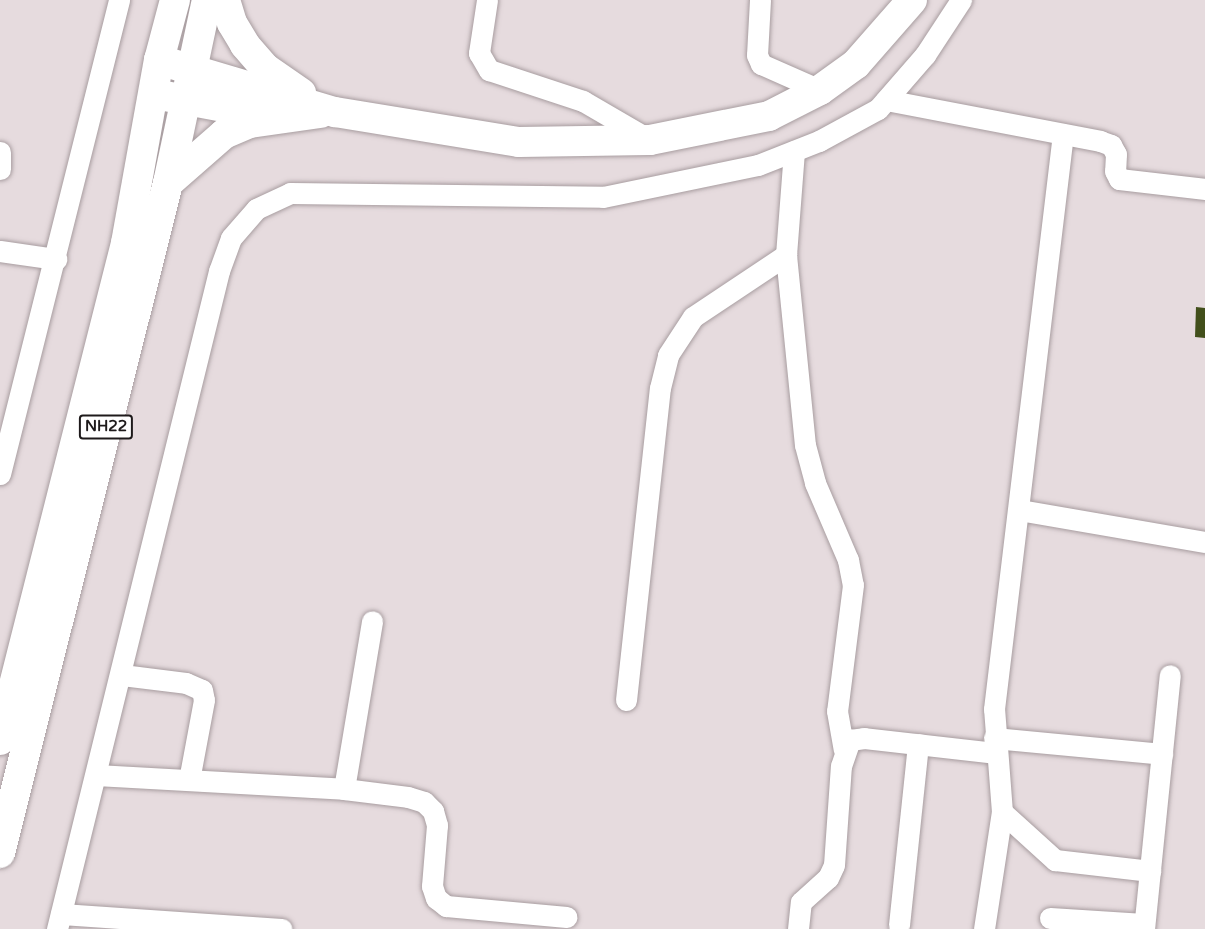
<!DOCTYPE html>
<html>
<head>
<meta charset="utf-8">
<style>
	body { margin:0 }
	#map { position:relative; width:1205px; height:929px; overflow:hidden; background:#e6dbde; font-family:"Varela Round",sans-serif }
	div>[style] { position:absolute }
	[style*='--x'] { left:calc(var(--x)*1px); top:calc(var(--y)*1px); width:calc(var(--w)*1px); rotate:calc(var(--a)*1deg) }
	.building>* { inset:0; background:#424f1b }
	.roads { filter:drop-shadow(0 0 2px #a89da0) drop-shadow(0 0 2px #a89da0) }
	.minor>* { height:21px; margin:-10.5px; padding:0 10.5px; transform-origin:10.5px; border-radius:10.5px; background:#fff }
	.highway>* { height:30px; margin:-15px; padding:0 15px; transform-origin:15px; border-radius:15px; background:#fff }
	span { translate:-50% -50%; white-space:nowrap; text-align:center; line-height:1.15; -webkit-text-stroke:6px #fff; paint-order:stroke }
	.shield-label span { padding:2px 4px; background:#fff; border:2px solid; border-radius:4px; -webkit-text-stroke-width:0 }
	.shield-label { font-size:15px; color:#1e1a1b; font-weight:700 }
</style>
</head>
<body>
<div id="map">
	<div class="building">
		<div style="clip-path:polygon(1196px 307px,1205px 308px,1205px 338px,1195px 337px)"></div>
	</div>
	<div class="roads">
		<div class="minor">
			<div style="--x:487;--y:0;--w:54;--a:98.6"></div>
			<div style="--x:479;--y:53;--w:20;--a:60"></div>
			<div style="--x:489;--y:70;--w:99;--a:18.3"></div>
			<div style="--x:583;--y:101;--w:78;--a:30.2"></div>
			<div style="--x:760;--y:0;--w:55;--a:93.1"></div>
			<div style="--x:757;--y:55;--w:10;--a:66"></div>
			<div style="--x:761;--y:64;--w:64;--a:23.8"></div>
			<div style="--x:886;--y:100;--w:218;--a:10.8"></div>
			<div style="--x:1100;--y:141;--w:12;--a:20"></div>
			<div style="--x:1111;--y:145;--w:10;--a:61"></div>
			<div style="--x:1116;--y:154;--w:17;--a:93"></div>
			<div style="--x:1115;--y:171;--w:9;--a:63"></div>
			<div style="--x:1119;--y:179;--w:87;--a:6.6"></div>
			<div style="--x:794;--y:151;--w:104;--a:94.4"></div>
			<div style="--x:786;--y:255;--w:191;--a:84.3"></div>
			<div style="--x:805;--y:445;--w:39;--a:75"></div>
			<div style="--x:815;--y:483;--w:84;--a:66.8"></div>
			<div style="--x:848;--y:560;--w:25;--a:79"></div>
			<div style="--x:853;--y:585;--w:127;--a:97.2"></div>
			<div style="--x:837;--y:711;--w:39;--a:80"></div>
			<div style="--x:0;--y:152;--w:17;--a:90"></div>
			<div style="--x:0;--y:251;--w:57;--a:8.1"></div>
			<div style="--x:0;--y:474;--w:489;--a:-75.9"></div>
			<div style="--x:1019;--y:510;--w:189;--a:9.8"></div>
			<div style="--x:122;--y:675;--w:64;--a:7.1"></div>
			<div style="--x:186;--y:683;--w:17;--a:24"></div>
			<div style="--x:202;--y:690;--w:10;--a:79"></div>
			<div style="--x:204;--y:700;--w:81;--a:100.6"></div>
			<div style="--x:626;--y:700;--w:314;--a:-83.8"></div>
			<div style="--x:660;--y:388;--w:34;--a:-76"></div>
			<div style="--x:668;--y:355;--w:45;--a:-56.7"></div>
			<div style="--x:693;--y:317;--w:112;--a:-33.7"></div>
			<div style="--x:994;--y:738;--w:169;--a:5.4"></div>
			<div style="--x:96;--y:775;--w:248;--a:3.2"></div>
			<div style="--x:344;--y:789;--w:64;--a:7.1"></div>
			<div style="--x:408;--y:797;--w:17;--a:17"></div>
			<div style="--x:424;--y:802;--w:13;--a:45"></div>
			<div style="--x:433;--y:811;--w:15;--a:74"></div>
			<div style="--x:437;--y:825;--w:61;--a:94.7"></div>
			<div style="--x:432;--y:886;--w:13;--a:72"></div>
			<div style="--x:436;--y:898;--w:13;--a:39"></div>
			<div style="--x:446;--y:906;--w:121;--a:5.2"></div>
			<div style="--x:344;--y:789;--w:170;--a:-80.5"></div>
			<div style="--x:1002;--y:812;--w:72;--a:42.2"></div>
			<div style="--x:1055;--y:860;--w:96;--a:6.6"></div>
			<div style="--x:61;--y:914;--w:221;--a:3.9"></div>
			<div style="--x:1050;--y:918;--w:94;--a:3.7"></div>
			<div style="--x:899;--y:925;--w:182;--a:-84"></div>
			<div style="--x:57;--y:929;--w:678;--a:-76.17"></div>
			<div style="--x:219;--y:271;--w:35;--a:-70"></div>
			<div style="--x:231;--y:238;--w:38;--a:-49"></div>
			<div style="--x:256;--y:209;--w:38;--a:-25"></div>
			<div style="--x:290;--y:193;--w:313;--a:0.7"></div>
			<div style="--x:603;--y:197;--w:158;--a:-11.7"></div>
			<div style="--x:758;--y:165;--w:66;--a:-21.5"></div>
			<div style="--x:819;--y:141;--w:67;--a:-28.5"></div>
			<div style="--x:878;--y:109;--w:72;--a:-49"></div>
			<div style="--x:925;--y:55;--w:66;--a:-56.8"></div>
			<div style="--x:798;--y:929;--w:27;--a:-84"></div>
			<div style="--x:801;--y:902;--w:36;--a:-42"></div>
			<div style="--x:828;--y:878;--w:14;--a:-65"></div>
			<div style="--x:834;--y:865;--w:99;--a:-86"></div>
			<div style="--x:841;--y:766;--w:28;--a:-71"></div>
			<div style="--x:850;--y:740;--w:14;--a:-8"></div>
			<div style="--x:864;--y:738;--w:132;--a:6.5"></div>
			<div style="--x:984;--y:929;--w:118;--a:-81.3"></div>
			<div style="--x:1002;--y:812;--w:103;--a:-94.4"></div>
			<div style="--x:994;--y:709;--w:579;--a:-83.16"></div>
			<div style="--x:1144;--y:929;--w:255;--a:-84.2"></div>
		</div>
		<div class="highway">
			<div style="--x:225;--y:0;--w:24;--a:73"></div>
			<div style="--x:232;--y:23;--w:26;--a:59"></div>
			<div style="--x:245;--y:45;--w:30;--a:49"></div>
			<div style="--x:265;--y:68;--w:44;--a:34.8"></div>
			<div style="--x:159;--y:60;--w:184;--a:16.5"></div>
			<div style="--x:335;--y:112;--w:186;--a:9.3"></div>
			<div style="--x:519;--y:142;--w:131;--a:-0.9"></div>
			<div style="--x:650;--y:140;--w:121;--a:-11.4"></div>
			<div style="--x:769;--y:116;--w:57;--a:-27"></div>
			<div style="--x:820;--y:90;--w:44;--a:-35.8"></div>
			<div style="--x:856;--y:64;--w:85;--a:-48.8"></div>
			<div style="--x:165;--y:96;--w:65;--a:10.6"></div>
			<div style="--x:229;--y:108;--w:43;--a:2.7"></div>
			<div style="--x:168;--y:183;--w:74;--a:-41.2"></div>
			<div style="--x:224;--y:134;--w:28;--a:-23"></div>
			<div style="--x:250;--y:123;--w:71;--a:-8.1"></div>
			<div style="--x:0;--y:740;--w:513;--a:-75.77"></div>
			<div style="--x:126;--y:243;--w:186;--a:-79.8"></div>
			<div style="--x:159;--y:60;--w:62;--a:-75.1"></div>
			<div style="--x:0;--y:853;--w:691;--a:-75.92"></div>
			<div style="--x:168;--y:183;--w:187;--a:-78"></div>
		</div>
	</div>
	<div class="shield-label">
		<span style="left:106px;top:427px">NH22</span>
	</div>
</div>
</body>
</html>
